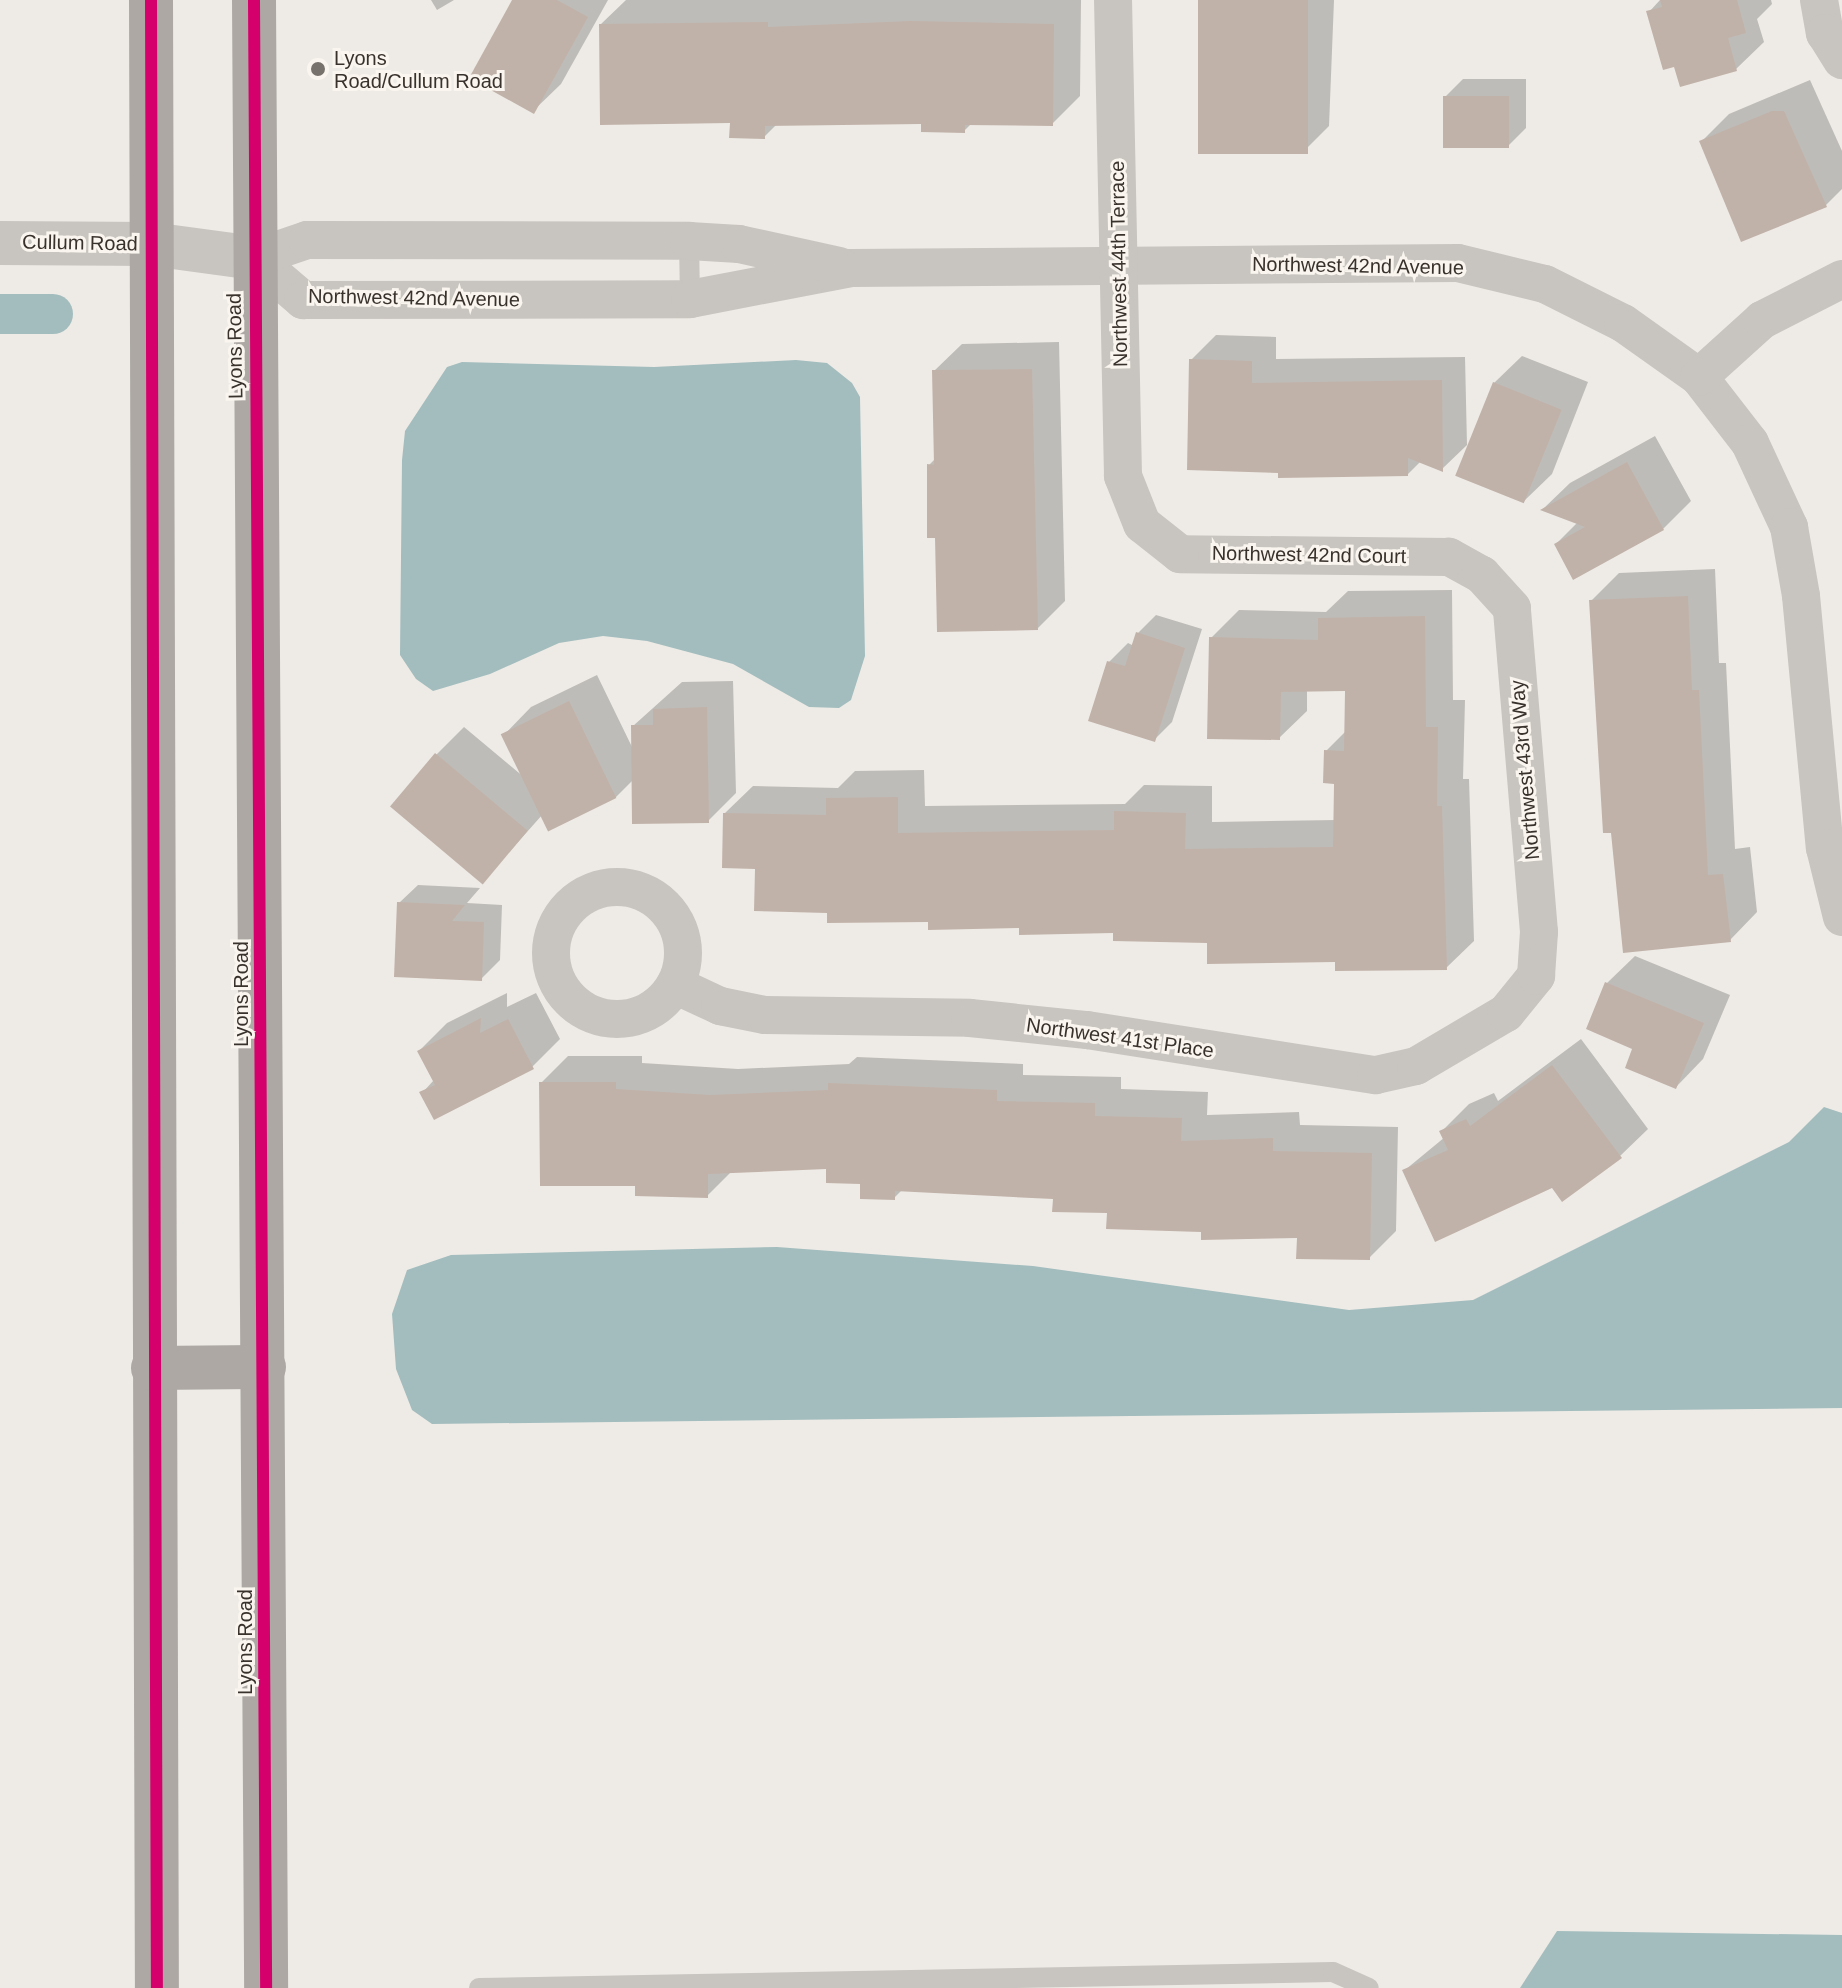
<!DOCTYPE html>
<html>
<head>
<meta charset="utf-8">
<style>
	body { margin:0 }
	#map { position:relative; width:1842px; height:1988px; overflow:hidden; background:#eeebe6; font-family:Helvetica,sans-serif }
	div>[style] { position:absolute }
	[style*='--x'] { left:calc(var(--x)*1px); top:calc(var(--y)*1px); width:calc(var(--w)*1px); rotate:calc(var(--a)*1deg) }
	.water>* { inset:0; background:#a3bdbe }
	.shadow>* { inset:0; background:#0003 }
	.canal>* { height:40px; margin:-20px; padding:0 20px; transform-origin:20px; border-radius:20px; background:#a3bdbe }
	.building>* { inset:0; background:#c1b2a9; transform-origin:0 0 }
	.service>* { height:20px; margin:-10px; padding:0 10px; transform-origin:10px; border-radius:10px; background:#c8c4bf }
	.minor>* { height:38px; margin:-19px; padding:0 19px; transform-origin:19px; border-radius:19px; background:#c8c4bf }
	.minor>.ring { margin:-19px; padding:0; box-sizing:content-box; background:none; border:38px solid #c8c4bf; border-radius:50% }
	.tertiary>* { height:44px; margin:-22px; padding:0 22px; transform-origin:22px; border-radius:22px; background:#c8c4bf }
	.primary>* { height:44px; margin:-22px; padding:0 22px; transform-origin:22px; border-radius:22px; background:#ada8a4 }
	.cycleway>* { height:12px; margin:-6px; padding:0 6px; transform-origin:6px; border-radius:6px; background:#d6006c }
	.dots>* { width:22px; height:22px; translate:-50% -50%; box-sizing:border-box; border:4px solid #faf6ef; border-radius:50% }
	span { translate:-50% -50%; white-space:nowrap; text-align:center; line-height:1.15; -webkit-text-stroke:6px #faf6ef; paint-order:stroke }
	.poi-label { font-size:20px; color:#39312c }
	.left { translate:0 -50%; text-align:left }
	.street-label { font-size:20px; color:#39312c }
</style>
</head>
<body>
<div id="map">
	<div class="water">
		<div style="clip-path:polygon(796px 360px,827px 363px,852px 383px,860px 397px,865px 656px,851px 700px,839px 708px,809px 707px,733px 664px,647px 641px,603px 636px,559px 643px,490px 674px,433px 691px,416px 679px,400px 655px,402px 460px,405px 431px,447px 367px,462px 362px,654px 367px)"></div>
		<div style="clip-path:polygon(1824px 1107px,1842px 1113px,1842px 1408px,432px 1424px,412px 1410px,396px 1369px,392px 1314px,407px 1270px,451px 1255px,777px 1247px,1033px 1266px,1349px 1310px,1473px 1300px,1789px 1142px)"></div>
		<div style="clip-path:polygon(1557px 1931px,1842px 1935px,1842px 1988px,1520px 1988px)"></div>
	</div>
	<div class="shadow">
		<div style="clip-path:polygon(431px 0,454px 0,437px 10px)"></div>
		<div style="clip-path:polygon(514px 0,608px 0,561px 84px,533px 111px)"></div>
		<div style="clip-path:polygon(626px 0,1081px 0,1080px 96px,1052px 124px,972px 123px,964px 131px,923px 122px,777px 124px,764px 137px,732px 121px,601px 24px)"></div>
		<div style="clip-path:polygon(1201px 0,1334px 0,1329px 126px,1301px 154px)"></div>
		<div style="clip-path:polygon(1660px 0,1771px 0,1772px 4px,1757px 19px,1764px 42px,1736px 69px,1675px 64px,1649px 12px)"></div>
		<div style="clip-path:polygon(1463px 79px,1526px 79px,1526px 128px,1508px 146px,1445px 97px)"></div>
		<div style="clip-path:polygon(1810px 80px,1842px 151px,1842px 189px,1826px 205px,1742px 239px,1702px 141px,1729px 114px)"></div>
		<div style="clip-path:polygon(1216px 335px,1276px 337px,1276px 359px,1465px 357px,1467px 445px,1442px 469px,1421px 461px,1408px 474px,1280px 471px,1191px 360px)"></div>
		<div style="clip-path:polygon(1059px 342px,1065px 601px,1038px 628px,937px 536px,929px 465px,936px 458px,934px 371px,962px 344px)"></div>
		<div style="clip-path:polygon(1522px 356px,1588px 382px,1552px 474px,1524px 501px,1494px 383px)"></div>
		<div style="clip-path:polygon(1655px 436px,1691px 501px,1663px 529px,1556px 544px,1578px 522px,1543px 509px,1570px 483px)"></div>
		<div style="clip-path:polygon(1715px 569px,1719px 663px,1726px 663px,1735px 849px,1750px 847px,1757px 912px,1730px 940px,1591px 601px,1619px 573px)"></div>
		<div style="clip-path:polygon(1452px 590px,1453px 700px,1465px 700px,1463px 779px,1469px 779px,1474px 941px,1446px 968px,1115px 931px,829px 911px,758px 867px,725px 813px,753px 786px,838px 788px,855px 771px,924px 770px,925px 806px,1125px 804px,1144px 785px,1212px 786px,1212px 822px,1336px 820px,1336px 782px,1326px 751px,1346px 731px,1347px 689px,1307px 690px,1307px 711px,1279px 738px,1211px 638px,1239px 610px,1326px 612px,1348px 591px)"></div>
		<div style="clip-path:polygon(1156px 615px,1202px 629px,1172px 722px,1154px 740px,1109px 662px,1128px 643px,1134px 646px,1138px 633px)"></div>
		<div style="clip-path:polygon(597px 675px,633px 749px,633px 726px,682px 682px,733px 681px,736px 793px,708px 821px,634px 779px,616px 797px,543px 814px,484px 880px,436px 755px,464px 727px,525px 778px,504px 735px,531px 707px)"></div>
		<div style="clip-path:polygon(418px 885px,480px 888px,467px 903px,502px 905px,500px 960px,481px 979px,399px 903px)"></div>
		<div style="clip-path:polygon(1635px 956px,1730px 995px,1703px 1059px,1676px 1087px,1635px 1048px,1607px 983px)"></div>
		<div style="clip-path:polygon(507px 993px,507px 1007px,536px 993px,560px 1039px,532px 1067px,422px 1093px,434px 1080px,419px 1051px,447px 1023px)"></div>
		<div style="clip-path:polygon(1581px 1039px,1648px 1129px,1620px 1156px,1553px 1186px,1405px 1170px,1445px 1137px,1442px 1131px,1469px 1104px,1494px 1093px,1498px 1101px)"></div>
		<div style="clip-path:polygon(568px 1056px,642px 1056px,642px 1063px,738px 1069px,849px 1064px,857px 1057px,1023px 1064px,1023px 1075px,1121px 1077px,1121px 1089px,1208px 1092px,1207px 1115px,1299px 1112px,1300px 1125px,1398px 1127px,1396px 1231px,1369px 1258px,1299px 1236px,1203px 1230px,1055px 1197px,902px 1190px,894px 1198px,828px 1167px,732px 1171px,707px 1196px,637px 1184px,541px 1083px)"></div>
	</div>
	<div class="canal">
		<div style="--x:0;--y:314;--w:53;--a:0"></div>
	</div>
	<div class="building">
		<div style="clip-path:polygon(512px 0,557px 0,588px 17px,534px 114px,469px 78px)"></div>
		<div style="left:1198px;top:0;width:110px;height:154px"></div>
		<div style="clip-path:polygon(1660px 0,1737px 0,1746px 33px,1728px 38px,1737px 71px,1680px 87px,1674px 67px,1663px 70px,1646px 11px,1662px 7px)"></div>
		<div style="clip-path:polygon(911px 21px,1054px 24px,1053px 126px,965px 125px,965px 133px,921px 132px,921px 124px,765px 126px,765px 139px,729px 138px,730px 123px,600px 125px,599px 24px,768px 22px,768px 27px)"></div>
		<div style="left:1443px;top:96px;width:66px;height:52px"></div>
		<div style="clip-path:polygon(1772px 111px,1784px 111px,1827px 207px,1741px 242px,1699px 141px)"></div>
		<div style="clip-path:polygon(1189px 359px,1252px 361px,1252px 383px,1442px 380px,1443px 472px,1408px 458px,1408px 476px,1278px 478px,1278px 473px,1187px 470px)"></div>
		<div style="clip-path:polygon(1032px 369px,1038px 630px,937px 632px,935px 538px,927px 538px,927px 464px,934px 465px,932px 370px)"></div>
		<div style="left:1493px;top:382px;width:74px;height:101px;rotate:22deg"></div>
		<div style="clip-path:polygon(1627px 462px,1664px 530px,1573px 580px,1554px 544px,1585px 527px,1540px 510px)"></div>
		<div style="clip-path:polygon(1688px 596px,1692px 690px,1699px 690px,1708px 875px,1723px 874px,1731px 942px,1623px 953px,1611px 833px,1603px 833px,1589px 600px)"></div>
		<div style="clip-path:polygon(1425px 616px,1426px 727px,1438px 727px,1437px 806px,1442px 806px,1447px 970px,1335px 971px,1335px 962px,1207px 964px,1207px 943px,1113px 941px,1113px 933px,1019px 935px,1019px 928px,928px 930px,928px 922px,827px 923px,827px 913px,754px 911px,755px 869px,722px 868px,723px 813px,826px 815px,826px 798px,898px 797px,898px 833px,1114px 830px,1114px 811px,1186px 813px,1185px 849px,1333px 847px,1334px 784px,1323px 783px,1324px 750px,1344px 751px,1345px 691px,1281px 692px,1280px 740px,1207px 739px,1209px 637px,1318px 640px,1318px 618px)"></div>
		<div style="clip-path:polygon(1136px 632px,1185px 648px,1155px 742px,1088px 721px,1107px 661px,1125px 666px)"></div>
		<div style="left:569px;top:701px;width:108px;height:76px;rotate:64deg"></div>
		<div style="clip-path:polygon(707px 707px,709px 823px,632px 824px,631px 725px,653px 725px,653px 709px)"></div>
		<div style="left:435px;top:753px;width:121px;height:70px;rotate:40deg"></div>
		<div style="clip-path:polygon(397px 902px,465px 905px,452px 921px,484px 922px,482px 981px,394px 977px)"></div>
		<div style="clip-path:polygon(1605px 982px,1704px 1023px,1676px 1089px,1625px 1068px,1632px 1049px,1586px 1029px)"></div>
		<div style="clip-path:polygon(481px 1018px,480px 1033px,508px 1019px,534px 1069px,434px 1120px,419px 1092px,435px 1085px,417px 1051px)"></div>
		<div style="clip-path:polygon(1552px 1065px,1622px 1158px,1562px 1202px,1552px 1188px,1435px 1242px,1402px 1170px,1448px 1150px,1439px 1131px,1466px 1119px,1470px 1126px)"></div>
		<div style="clip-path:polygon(539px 1082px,616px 1082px,616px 1089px,710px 1095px,828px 1090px,828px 1083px,997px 1090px,997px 1101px,1095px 1103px,1095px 1116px,1182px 1118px,1181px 1141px,1273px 1138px,1273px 1151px,1372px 1153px,1370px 1260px,1296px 1259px,1297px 1238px,1201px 1240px,1201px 1232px,1106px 1229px,1107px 1213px,1052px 1212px,1053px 1199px,895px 1191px,895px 1200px,860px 1199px,860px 1184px,826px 1183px,826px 1169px,708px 1174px,708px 1198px,635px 1196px,635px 1186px,540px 1186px)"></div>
	</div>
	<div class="service">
		<div style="--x:689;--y:241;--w:58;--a:89"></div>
		<div style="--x:479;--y:1988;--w:854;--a:-1.07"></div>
		<div style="--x:1333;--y:1972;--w:39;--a:24"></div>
	</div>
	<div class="minor">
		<div style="--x:1819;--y:0;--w:34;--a:80"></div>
		<div style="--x:1825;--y:33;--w:32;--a:58"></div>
		<div style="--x:254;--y:258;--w:65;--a:40.6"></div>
		<div style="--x:303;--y:300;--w:387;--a:-0.1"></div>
		<div style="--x:690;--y:299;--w:164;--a:-10.9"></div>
		<div style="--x:851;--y:268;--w:607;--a:-0.47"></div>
		<div style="--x:1458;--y:263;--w:89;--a:13.6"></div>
		<div style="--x:1545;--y:284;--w:87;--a:26.6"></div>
		<div style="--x:1623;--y:323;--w:93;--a:35.4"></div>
		<div style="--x:1699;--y:377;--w:83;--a:52.3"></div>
		<div style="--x:1750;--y:443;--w:93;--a:65.1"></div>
		<div style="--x:1789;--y:527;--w:70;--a:80.1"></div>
		<div style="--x:1801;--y:596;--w:253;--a:84.6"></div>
		<div style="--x:1825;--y:848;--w:71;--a:76.2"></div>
		<div style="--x:254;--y:258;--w:56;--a:-18.8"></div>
		<div style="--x:307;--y:240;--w:382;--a:0.1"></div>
		<div style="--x:689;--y:241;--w:50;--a:3.4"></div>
		<div style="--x:739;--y:244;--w:103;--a:12.3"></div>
		<div style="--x:1699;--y:377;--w:85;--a:-42.1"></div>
		<div style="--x:1762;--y:320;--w:90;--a:-27.1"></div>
		<div class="ring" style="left:551px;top:887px;width:94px;height:94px"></div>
		<div style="--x:675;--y:985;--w:50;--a:25"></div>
		<div style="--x:720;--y:1006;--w:46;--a:11.3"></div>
		<div style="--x:765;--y:1015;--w:205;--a:0.8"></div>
		<div style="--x:970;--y:1018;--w:118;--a:5.9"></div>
		<div style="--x:1087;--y:1030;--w:292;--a:8.9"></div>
		<div style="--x:1376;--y:1075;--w:41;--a:-12.7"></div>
		<div style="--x:1416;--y:1066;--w:104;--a:-30.5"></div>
		<div style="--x:1506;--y:1013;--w:48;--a:-51"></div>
		<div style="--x:1536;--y:976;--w:44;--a:-86.1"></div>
		<div style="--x:1539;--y:932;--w:325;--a:-94.8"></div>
		<div style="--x:1512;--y:608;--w:45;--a:-132.3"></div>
		<div style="--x:1482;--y:575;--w:38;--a:-151"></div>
		<div style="--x:1449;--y:557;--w:269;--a:-179.4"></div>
		<div style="--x:1180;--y:554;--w:48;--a:-141.7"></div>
		<div style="--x:1142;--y:524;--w:52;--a:-111.6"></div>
		<div style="--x:1123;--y:476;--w:476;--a:-91.2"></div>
	</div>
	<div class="tertiary">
		<div style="--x:0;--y:243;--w:151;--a:0.4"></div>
		<div style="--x:151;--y:244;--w:104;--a:7.7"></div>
	</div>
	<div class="primary">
		<div style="--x:151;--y:0;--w:1988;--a:89.83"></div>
		<div style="--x:254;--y:0;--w:1988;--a:89.65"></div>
		<div style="--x:153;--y:1368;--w:111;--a:-0.5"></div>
	</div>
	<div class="cycleway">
		<div style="--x:151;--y:0;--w:1988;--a:89.83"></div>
		<div style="--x:254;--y:0;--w:1988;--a:89.65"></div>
	</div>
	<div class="dots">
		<div style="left:318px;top:69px;background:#78726d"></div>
	</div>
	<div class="poi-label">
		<span class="left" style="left:334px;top:70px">Lyons<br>Road/Cullum Road</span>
	</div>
	<div class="street-label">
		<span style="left:80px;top:243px;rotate:1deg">Cullum Road</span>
		<span style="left:1119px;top:264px;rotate:-91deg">Northwest 44th Terrace</span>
		<span style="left:1358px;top:266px;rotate:1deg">Northwest 42nd Avenue</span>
		<span style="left:414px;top:298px;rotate:1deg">Northwest 42nd Avenue</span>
		<span style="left:235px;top:346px;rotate:-91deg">Lyons Road</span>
		<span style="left:1309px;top:555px;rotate:1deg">Northwest 42nd Court</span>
		<span style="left:1525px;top:770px;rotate:-95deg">Northwest 43rd Way</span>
		<span style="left:241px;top:994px;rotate:-90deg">Lyons Road</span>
		<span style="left:1120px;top:1038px;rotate:8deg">Northwest 41st Place</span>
		<span style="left:245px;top:1642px;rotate:-90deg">Lyons Road</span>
	</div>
</div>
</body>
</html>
